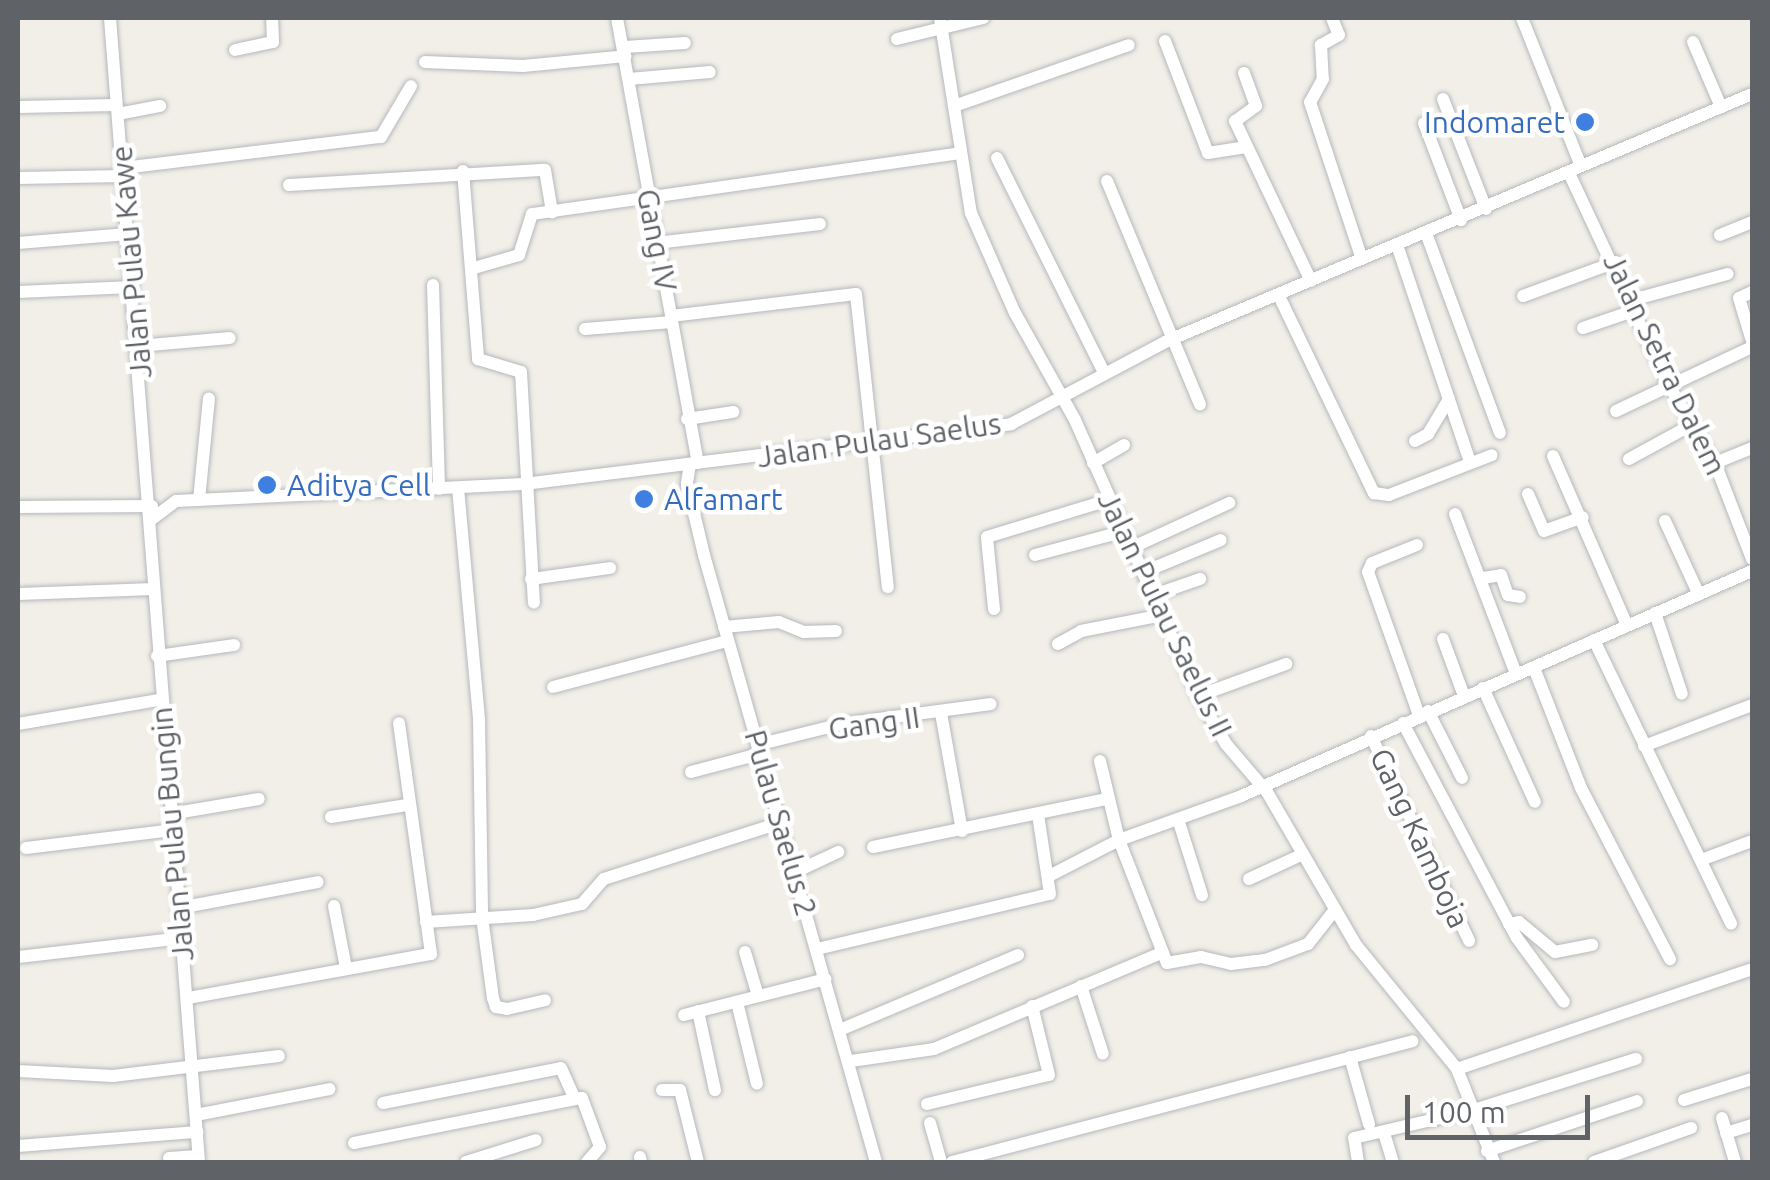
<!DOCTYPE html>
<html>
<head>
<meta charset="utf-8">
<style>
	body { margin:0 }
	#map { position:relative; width:1770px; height:1180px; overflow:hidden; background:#f1efe8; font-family:Ubuntu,sans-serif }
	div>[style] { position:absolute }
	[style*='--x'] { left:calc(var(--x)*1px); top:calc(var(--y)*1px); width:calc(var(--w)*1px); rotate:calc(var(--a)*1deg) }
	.roads { filter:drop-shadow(0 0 2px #b5b8bc) drop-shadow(0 0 2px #b5b8bc) }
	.minor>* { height:12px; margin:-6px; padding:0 6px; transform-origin:6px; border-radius:6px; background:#fff }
	.dots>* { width:28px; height:28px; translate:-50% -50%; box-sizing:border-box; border:5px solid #fff; border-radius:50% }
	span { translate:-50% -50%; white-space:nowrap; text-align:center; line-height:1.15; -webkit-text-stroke:9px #fff; paint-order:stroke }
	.shop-label { font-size:30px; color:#366cbe }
	.right { translate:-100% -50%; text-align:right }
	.left { translate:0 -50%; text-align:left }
	.street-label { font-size:30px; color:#5f6368 }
	.frame { position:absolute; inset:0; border:20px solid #5f6368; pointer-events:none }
	.scale { position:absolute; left:1405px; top:1095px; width:185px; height:45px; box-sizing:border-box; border:5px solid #5f6368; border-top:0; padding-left:12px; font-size:30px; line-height:35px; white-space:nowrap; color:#5f6368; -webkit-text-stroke:8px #fff; paint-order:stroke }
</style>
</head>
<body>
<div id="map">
	<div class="roads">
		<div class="minor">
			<div style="--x:110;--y:18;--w:1147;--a:85.55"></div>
			<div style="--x:617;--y:18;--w:452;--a:79.7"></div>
			<div style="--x:940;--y:18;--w:197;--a:81"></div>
			<div style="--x:971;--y:213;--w:109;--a:66.3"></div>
			<div style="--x:1015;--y:313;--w:123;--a:60.7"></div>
			<div style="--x:1075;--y:420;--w:302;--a:66"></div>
			<div style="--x:1198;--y:696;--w:56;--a:59.7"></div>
			<div style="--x:1226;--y:744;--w:63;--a:49.5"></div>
			<div style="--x:1267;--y:792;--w:177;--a:59.8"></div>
			<div style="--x:1356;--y:945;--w:160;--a:50.8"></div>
			<div style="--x:1457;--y:1069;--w:100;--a:68.3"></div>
			<div style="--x:1332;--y:18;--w:18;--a:68"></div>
			<div style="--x:1339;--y:35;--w:21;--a:151"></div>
			<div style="--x:1321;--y:45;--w:34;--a:87"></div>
			<div style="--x:1323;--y:79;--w:26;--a:119"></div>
			<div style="--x:1310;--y:102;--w:165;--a:71.7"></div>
			<div style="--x:1522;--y:18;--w:159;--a:68.3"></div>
			<div style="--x:897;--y:39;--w:89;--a:-13.7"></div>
			<div style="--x:1165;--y:41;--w:120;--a:69"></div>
			<div style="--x:1208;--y:153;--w:37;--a:-9"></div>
			<div style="--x:1693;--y:42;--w:71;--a:66.7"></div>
			<div style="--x:625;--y:47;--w:60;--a:-3.8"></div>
			<div style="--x:235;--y:50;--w:39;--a:-12"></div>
			<div style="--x:273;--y:42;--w:24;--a:-92"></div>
			<div style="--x:425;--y:62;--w:98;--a:2.3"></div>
			<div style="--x:523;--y:66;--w:103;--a:-5.5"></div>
			<div style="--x:1244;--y:73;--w:35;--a:70"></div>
			<div style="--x:1256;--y:106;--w:26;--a:144"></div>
			<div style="--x:1235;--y:121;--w:177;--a:64.6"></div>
			<div style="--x:629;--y:79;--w:81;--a:-4.9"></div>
			<div style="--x:1443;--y:99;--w:118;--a:68.6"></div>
			<div style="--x:954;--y:106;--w:185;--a:-19.2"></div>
			<div style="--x:18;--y:107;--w:98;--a:-1.2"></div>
			<div style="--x:118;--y:114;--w:43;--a:-10.8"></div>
			<div style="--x:1424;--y:123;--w:104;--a:69.1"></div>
			<div style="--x:997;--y:158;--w:240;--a:63.5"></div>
			<div style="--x:123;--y:168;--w:260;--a:-6.9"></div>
			<div style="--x:381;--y:137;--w:59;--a:-59.5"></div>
			<div style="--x:463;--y:171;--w:189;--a:85.4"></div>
			<div style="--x:478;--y:359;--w:45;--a:16.8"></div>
			<div style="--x:521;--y:372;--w:231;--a:86.8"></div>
			<div style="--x:1569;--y:173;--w:233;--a:64.9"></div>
			<div style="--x:1668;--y:384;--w:92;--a:59.3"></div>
			<div style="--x:1715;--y:463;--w:103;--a:68.9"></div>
			<div style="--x:18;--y:178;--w:105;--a:-1.1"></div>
			<div style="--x:1107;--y:181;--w:242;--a:67.4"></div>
			<div style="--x:289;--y:185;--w:256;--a:-3.4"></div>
			<div style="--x:545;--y:170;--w:43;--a:80.5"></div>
			<div style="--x:1426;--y:233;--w:213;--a:69.7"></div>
			<div style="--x:1720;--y:235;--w:35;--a:-22"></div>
			<div style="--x:18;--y:243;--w:110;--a:-4.7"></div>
			<div style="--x:656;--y:243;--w:165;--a:-6.6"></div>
			<div style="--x:1397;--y:245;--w:229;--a:71.4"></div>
			<div style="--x:474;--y:268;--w:47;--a:-16.1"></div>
			<div style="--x:519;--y:255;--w:43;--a:-72.4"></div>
			<div style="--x:532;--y:214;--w:430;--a:-8.1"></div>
			<div style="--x:433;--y:285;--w:204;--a:88.3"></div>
			<div style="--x:18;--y:292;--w:115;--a:-2.5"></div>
			<div style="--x:1752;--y:292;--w:14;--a:155"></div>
			<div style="--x:1739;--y:298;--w:45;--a:73.2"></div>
			<div style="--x:1279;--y:296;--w:219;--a:64.3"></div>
			<div style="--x:1374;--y:493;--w:15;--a:8"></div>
			<div style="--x:1389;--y:495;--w:110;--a:-21.2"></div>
			<div style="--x:1523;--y:296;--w:99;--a:-20.1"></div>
			<div style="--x:1632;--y:300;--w:99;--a:-15.2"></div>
			<div style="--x:671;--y:316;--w:186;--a:-6.8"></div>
			<div style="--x:856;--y:294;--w:295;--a:83.8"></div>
			<div style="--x:1583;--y:328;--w:56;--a:-18.8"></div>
			<div style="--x:585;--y:329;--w:87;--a:-4.6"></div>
			<div style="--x:139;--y:346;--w:91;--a:-5"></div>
			<div style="--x:1616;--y:411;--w:150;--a:-25.2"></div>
			<div style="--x:687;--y:419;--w:47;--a:-8.7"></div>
			<div style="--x:1415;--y:441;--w:15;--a:-28"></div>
			<div style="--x:1428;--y:434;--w:41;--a:-59"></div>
			<div style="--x:1553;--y:456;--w:184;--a:66.4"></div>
			<div style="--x:1629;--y:459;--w:71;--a:-28.7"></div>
			<div style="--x:1093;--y:463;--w:36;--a:-30"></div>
			<div style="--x:1715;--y:463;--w:40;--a:-22"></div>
			<div style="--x:690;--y:464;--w:20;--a:99"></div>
			<div style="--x:687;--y:484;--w:73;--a:76.5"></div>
			<div style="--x:704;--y:555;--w:631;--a:74.18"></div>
			<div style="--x:458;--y:488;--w:233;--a:84.8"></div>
			<div style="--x:479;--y:720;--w:197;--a:89.1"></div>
			<div style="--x:482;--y:917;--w:82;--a:82.3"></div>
			<div style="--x:493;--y:998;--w:9;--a:72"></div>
			<div style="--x:496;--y:1007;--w:11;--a:10"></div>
			<div style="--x:507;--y:1009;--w:39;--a:-13"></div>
			<div style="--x:1528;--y:494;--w:40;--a:66.6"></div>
			<div style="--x:1544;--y:531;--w:41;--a:-19.7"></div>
			<div style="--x:199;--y:500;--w:102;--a:-84.4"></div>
			<div style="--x:18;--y:507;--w:134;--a:-0.4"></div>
			<div style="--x:1455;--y:514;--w:171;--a:69.1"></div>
			<div style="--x:152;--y:519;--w:30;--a:-37"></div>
			<div style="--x:176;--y:501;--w:348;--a:-2.8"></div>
			<div style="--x:524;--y:484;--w:491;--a:-7"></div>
			<div style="--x:1011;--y:424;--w:177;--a:-28"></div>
			<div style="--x:1167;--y:341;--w:635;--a:-22.89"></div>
			<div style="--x:1665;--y:521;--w:81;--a:65.3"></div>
			<div style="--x:1417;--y:545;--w:48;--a:158.2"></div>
			<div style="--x:1372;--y:563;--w:10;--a:114"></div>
			<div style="--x:1368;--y:572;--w:152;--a:70.4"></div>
			<div style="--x:1133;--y:547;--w:106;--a:-24.6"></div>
			<div style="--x:1035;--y:555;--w:93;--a:-14.9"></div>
			<div style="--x:1144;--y:572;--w:83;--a:-22.6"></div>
			<div style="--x:1483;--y:578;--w:18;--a:-9"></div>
			<div style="--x:1501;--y:575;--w:21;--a:71"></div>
			<div style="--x:1508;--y:595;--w:12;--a:9"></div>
			<div style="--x:531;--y:579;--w:80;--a:-7.9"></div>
			<div style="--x:18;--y:594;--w:136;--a:-2.1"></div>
			<div style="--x:1154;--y:595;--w:49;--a:-19.2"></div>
			<div style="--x:994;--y:609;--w:72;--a:-95.6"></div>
			<div style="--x:987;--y:537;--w:127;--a:-16.9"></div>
			<div style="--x:1655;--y:613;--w:85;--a:71.6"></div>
			<div style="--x:724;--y:627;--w:55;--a:-5.2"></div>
			<div style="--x:779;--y:622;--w:27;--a:22"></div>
			<div style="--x:804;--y:632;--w:32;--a:-2"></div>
			<div style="--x:1443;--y:639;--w:61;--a:69.8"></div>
			<div style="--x:1594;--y:640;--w:315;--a:64.2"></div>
			<div style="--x:1058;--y:644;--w:26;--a:-29"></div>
			<div style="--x:1081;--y:631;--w:84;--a:-11"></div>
			<div style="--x:157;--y:656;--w:78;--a:-8.1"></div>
			<div style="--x:1534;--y:668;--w:129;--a:68.6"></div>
			<div style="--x:1581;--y:788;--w:193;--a:62.5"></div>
			<div style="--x:553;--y:687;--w:180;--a:-14.8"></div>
			<div style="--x:1483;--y:688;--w:125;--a:65.5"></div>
			<div style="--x:1198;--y:696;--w:94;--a:-20"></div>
			<div style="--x:1428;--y:711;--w:75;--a:63.1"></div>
			<div style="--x:941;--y:713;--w:120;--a:79.9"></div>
			<div style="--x:1403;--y:723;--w:243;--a:62.1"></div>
			<div style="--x:1517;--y:938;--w:79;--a:53.7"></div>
			<div style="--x:18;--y:724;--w:143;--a:-9.7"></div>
			<div style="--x:1371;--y:736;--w:227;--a:64.4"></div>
			<div style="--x:757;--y:745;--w:87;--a:-14"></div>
			<div style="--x:841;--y:724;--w:151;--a:-7.6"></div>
			<div style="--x:1644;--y:746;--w:116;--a:-20.8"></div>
			<div style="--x:1100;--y:761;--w:81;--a:76.5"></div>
			<div style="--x:1119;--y:840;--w:132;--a:68.7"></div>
			<div style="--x:1167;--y:963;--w:35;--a:-10"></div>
			<div style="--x:1201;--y:957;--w:31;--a:13"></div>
			<div style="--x:1231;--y:964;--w:34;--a:-7"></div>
			<div style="--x:1265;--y:960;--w:46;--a:-20.4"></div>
			<div style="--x:1308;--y:944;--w:42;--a:-51.8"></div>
			<div style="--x:691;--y:772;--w:70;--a:-14.8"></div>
			<div style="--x:170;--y:814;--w:90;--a:-9.6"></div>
			<div style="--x:331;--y:817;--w:77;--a:-9"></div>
			<div style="--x:1178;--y:819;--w:80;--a:72.5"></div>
			<div style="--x:873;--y:847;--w:239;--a:-11.6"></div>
			<div style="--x:26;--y:848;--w:147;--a:-7"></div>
			<div style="--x:1701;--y:860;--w:54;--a:-20.4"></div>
			<div style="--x:793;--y:873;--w:50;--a:-25"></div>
			<div style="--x:1049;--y:876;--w:79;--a:-27.2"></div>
			<div style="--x:1119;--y:840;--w:127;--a:-19.7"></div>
			<div style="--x:1239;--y:797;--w:561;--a:-23.78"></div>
			<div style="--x:1249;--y:879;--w:57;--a:-24.8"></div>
			<div style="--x:334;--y:906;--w:63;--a:79"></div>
			<div style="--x:179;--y:908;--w:141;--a:-10.6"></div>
			<div style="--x:426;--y:922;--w:107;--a:-3.7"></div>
			<div style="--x:533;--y:915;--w:50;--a:-12.7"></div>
			<div style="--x:582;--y:904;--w:33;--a:-49"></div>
			<div style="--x:604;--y:879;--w:184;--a:-17.7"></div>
			<div style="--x:1509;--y:924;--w:10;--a:-11"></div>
			<div style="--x:1519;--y:922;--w:47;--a:39.8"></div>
			<div style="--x:1555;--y:952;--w:38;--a:-11"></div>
			<div style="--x:817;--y:949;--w:239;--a:-13.3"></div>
			<div style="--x:1050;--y:894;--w:80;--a:-98.6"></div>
			<div style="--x:745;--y:952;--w:46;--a:73.5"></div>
			<div style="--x:18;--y:957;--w:164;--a:-6.6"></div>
			<div style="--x:1081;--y:986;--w:71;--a:72.1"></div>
			<div style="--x:188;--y:998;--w:247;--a:-10.3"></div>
			<div style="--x:431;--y:954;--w:233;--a:-97.9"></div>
			<div style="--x:737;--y:1002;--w:84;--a:76.3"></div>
			<div style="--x:698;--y:1011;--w:81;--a:77.9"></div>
			<div style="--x:684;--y:1015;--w:146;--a:-14.2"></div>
			<div style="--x:842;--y:1029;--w:191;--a:-22.8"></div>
			<div style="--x:1350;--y:1057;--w:70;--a:74.2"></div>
			<div style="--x:851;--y:1061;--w:84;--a:-8.2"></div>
			<div style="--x:934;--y:1049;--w:246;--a:-22.9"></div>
			<div style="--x:1457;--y:1069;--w:311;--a:-18.7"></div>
			<div style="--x:18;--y:1071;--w:95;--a:3"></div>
			<div style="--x:113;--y:1076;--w:167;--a:-6.9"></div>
			<div style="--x:662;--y:1090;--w:18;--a:0"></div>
			<div style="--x:680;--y:1090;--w:74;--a:76"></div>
			<div style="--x:1684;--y:1100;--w:71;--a:-17.2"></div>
			<div style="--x:383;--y:1103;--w:181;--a:-11.1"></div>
			<div style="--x:561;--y:1068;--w:34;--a:66"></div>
			<div style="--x:927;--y:1104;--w:125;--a:-13.4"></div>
			<div style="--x:1049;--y:1075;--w:71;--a:-103.8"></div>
			<div style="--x:196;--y:1115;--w:136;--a:-11"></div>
			<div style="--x:1722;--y:1118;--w:46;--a:73.5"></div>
			<div style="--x:930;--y:1123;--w:41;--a:74.2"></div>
			<div style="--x:1384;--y:1133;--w:30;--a:73"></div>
			<div style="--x:1726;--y:1133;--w:27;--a:-17"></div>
			<div style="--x:354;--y:1143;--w:232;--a:-11.2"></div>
			<div style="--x:582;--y:1098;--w:52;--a:69.8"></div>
			<div style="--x:600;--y:1147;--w:20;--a:131"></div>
			<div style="--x:18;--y:1146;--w:180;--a:-4.5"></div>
			<div style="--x:1487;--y:1151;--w:158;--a:-18.4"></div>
			<div style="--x:640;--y:1157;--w:5;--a:79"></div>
			<div style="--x:169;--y:1158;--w:29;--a:-4"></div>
			<div style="--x:466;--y:1162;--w:73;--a:-17.4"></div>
			<div style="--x:952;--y:1162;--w:476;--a:-14.7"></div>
			<div style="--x:1358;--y:1162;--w:24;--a:-99"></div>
			<div style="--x:1354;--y:1138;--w:123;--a:-13.1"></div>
			<div style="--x:1474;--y:1110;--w:170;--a:-17.5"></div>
			<div style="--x:1594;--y:1162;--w:103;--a:-19.3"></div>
		</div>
	</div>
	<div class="dots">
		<div style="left:1585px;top:122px;background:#3f7fe0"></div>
		<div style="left:267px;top:485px;background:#3f7fe0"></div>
		<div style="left:644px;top:499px;background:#3f7fe0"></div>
	</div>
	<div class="shop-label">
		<span class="right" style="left:1565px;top:122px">Indomaret</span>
		<span class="left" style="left:287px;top:485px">Aditya Cell</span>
		<span class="left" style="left:664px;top:499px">Alfamart</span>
	</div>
	<div class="street-label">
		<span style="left:657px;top:240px;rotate:79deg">Gang IV</span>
		<span style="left:131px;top:262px;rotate:-95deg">Jalan Pulau Kawe</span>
		<span style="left:1665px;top:364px;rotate:64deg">Jalan Setra Dalem</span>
		<span style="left:879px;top:440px;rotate:-8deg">Jalan Pulau Saelus</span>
		<span style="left:1165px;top:614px;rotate:64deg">Jalan Pulau Saelus II</span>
		<span style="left:874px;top:723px;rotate:-8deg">Gang II</span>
		<span style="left:781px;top:823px;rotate:74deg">Pulau Saelus 2</span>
		<span style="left:172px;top:834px;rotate:-95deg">Jalan Pulau Bungin</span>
		<span style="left:1420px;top:838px;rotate:65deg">Gang Kamboja</span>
	</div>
	<div class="frame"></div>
	<div class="scale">100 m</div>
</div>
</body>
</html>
